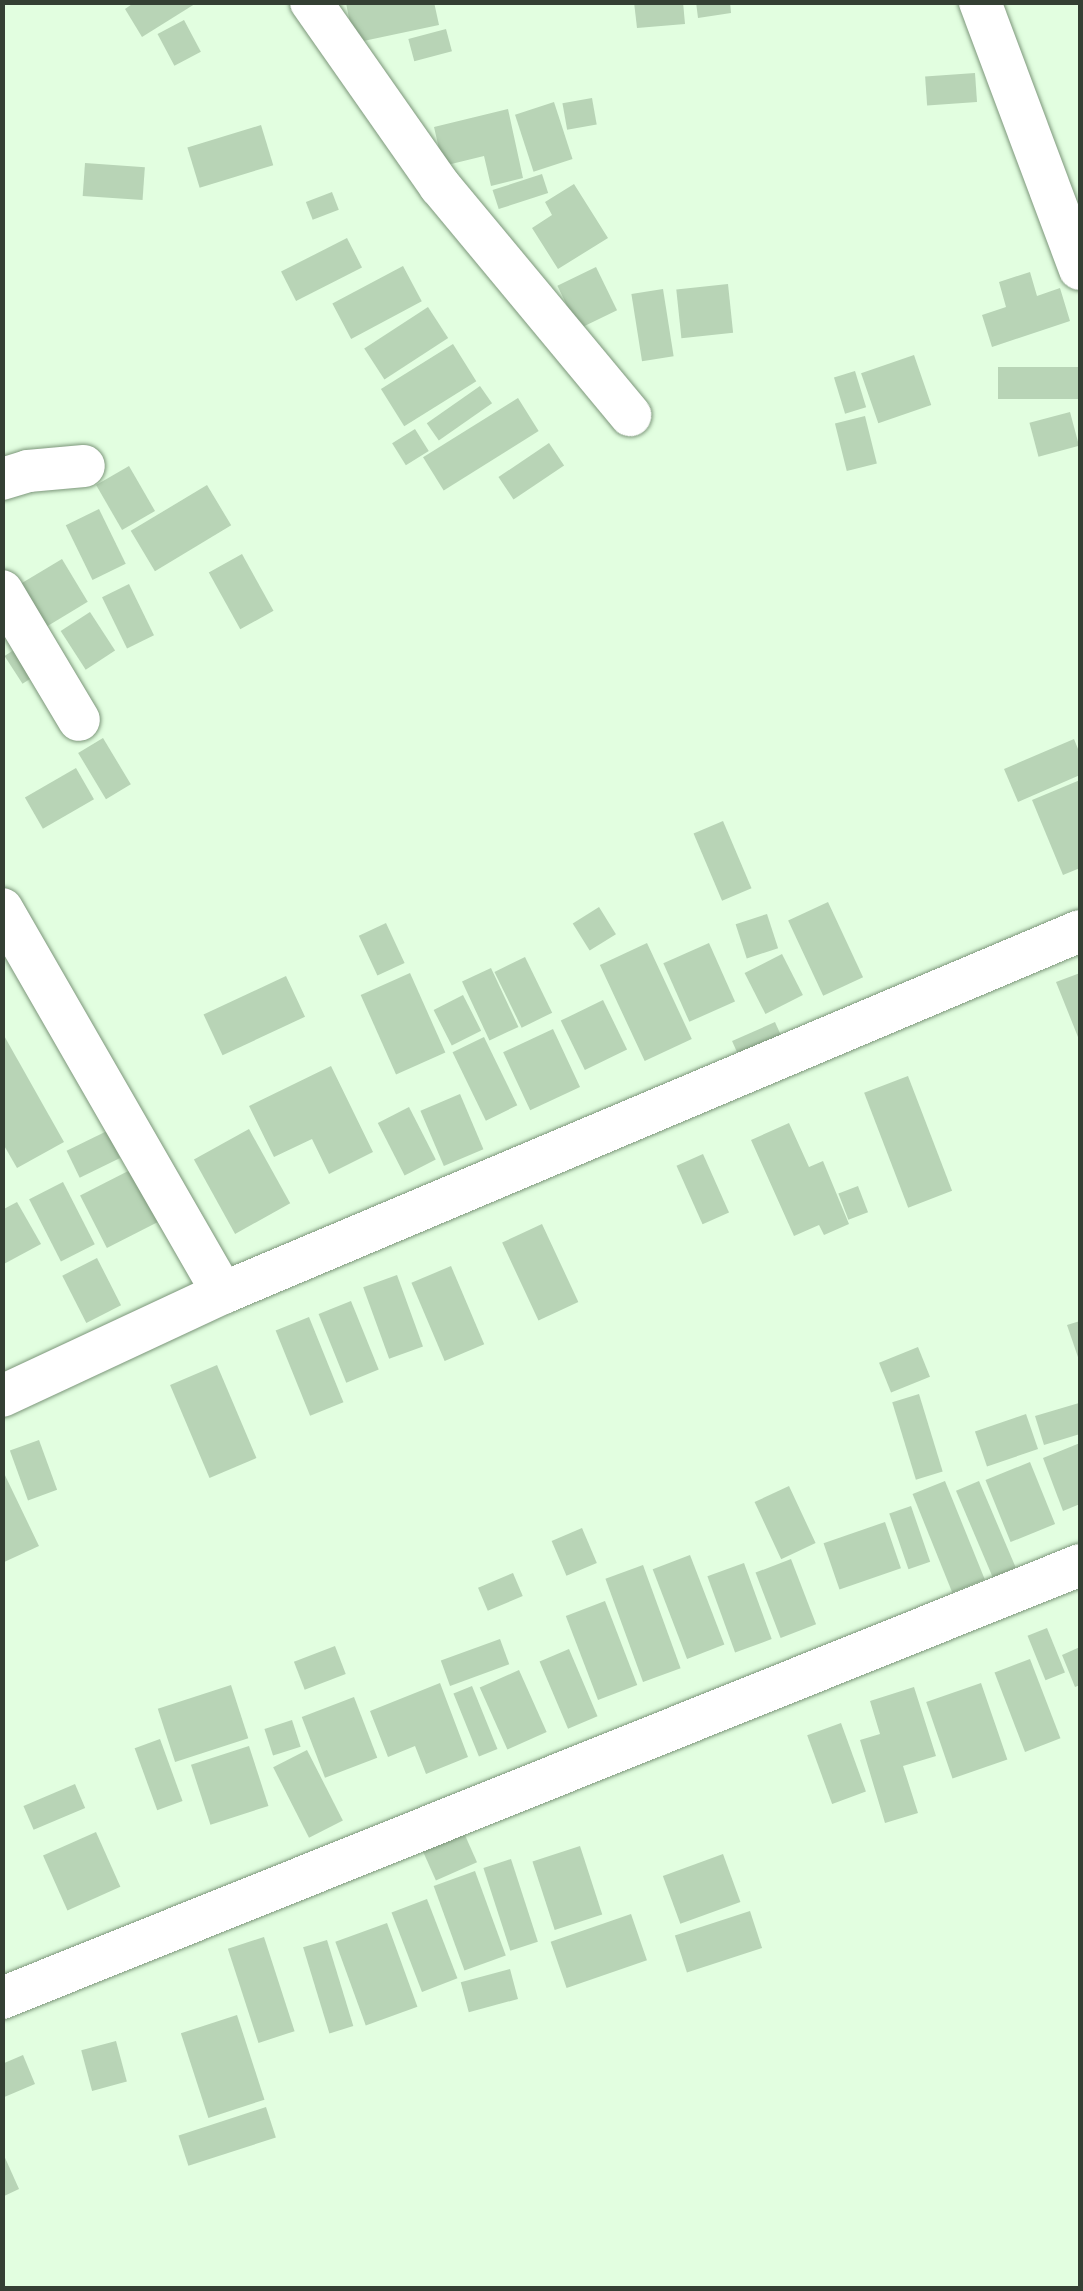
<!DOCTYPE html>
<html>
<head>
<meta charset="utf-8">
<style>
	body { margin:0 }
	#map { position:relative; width:1083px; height:2291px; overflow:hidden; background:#e2fee0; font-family:"Archivo Narrow",sans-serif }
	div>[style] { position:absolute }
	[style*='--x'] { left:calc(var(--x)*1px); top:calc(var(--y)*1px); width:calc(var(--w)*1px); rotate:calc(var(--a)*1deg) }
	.building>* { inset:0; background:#b8d4b6; transform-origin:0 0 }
	.roads { filter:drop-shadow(0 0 2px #7c967a) drop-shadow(0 0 2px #7c967a) }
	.minor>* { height:42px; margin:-21px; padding:0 21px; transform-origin:21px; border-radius:21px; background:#fff }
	span { translate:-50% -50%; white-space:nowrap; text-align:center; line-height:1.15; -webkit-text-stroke:10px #fff; paint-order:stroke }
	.frame { position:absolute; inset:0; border:5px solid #343f33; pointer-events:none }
</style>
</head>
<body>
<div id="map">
	<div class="building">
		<div style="clip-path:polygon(135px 2px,198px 2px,142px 37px,125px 9px)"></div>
		<div style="clip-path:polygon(434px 2px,439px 25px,354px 43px,346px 3px)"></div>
		<div style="clip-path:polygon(634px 2px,683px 2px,685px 24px,637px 28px)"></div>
		<div style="clip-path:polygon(696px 2px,730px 2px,731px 13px,698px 18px)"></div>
		<div style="left:184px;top:20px;width:36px;height:30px;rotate:62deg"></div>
		<div style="left:446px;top:29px;width:23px;height:39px;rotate:75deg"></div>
		<div style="left:975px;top:73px;width:29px;height:50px;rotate:86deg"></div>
		<div style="left:592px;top:98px;width:27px;height:30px;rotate:80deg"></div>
		<div style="left:554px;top:102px;width:60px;height:41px;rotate:72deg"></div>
		<div style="clip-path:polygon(508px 109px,523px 178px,491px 186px,484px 156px,443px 166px,434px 127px)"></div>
		<div style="left:261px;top:125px;width:42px;height:77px;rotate:73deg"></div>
		<div style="left:85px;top:163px;width:60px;height:33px;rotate:4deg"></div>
		<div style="left:542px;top:174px;width:20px;height:52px;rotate:72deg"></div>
		<div style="clip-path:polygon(574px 184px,608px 238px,558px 269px,532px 228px,552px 215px,545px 202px)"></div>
		<div style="left:332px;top:192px;width:19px;height:28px;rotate:69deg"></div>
		<div style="left:347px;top:238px;width:33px;height:74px;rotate:63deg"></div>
		<div style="left:403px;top:266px;width:40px;height:80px;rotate:62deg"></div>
		<div style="left:596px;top:267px;width:48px;height:43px;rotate:64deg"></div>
		<div style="clip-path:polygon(1030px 272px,1037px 296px,1060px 288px,1070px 321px,992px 347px,982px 315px,1006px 307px,999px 282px)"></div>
		<div style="left:728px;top:284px;width:49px;height:52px;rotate:84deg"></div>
		<div style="left:663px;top:289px;width:68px;height:32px;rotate:81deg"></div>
		<div style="left:428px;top:307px;width:37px;height:76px;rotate:57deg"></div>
		<div style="left:453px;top:344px;width:44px;height:85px;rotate:58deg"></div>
		<div style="left:914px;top:355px;width:53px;height:56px;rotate:71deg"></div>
		<div style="left:1080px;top:367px;width:32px;height:82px;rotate:90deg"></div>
		<div style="left:855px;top:371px;width:38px;height:22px;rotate:73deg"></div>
		<div style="left:480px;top:386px;width:21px;height:65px;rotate:55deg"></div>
		<div style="left:518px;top:398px;width:39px;height:112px;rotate:58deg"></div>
		<div style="left:1070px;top:412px;width:35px;height:42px;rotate:75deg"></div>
		<div style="left:865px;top:416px;width:49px;height:31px;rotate:76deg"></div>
		<div style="left:415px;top:429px;width:26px;height:27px;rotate:58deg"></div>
		<div style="left:549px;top:443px;width:27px;height:61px;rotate:56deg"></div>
		<div style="left:129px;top:466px;width:52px;height:38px;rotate:60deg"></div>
		<div style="left:207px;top:485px;width:47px;height:89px;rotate:59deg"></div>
		<div style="left:99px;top:509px;width:61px;height:37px;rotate:64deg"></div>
		<div style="left:242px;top:554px;width:65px;height:38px;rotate:61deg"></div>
		<div style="left:62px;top:559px;width:50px;height:55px;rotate:59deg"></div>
		<div style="left:129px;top:584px;width:57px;height:30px;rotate:64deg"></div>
		<div style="left:90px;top:612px;width:46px;height:35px;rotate:57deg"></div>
		<div style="left:23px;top:644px;width:33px;height:22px;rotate:57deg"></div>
		<div style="left:103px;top:738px;width:54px;height:29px;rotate:59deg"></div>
		<div style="clip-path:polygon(1074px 739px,1080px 754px,1080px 775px,1018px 802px,1004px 769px)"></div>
		<div style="left:76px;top:768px;width:36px;height:59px;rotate:60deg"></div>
		<div style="clip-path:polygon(1080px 780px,1080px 868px,1063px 875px,1032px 800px)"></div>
		<div style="left:723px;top:821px;width:73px;height:32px;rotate:67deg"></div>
		<div style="left:828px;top:902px;width:83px;height:44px;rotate:65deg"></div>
		<div style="left:599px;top:907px;width:32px;height:31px;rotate:58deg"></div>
		<div style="left:767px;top:914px;width:36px;height:33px;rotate:72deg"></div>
		<div style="left:386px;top:923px;width:44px;height:30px;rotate:65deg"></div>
		<div style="left:647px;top:943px;width:106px;height:52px;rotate:65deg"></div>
		<div style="left:709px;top:943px;width:64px;height:50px;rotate:66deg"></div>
		<div style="left:782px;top:954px;width:46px;height:42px;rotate:63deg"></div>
		<div style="left:525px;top:957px;width:62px;height:34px;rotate:64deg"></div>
		<div style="left:491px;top:968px;width:65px;height:32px;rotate:65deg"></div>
		<div style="left:410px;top:973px;width:87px;height:54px;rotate:66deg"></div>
		<div style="clip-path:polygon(1080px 973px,1080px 1042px,1056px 982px)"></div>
		<div style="left:286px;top:976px;width:45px;height:91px;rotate:65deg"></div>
		<div style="left:463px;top:995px;width:40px;height:33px;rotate:63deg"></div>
		<div style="left:603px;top:1000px;width:55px;height:47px;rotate:64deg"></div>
		<div style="left:775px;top:1022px;width:24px;height:47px;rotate:66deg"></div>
		<div style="left:553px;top:1029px;width:64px;height:55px;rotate:65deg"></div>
		<div style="clip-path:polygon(2px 1032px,64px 1142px,17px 1168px,2px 1142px)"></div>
		<div style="left:484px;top:1037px;width:76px;height:35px;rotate:64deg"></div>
		<div style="clip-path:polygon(331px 1066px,373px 1152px,329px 1174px,312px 1139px,274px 1157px,249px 1106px)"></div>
		<div style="left:908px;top:1076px;width:123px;height:47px;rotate:69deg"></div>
		<div style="left:460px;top:1094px;width:60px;height:43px;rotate:67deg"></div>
		<div style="left:409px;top:1107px;width:59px;height:35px;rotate:63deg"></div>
		<div style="clip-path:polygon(789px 1123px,809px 1167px,823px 1161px,849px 1224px,824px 1235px,819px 1225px,794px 1236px,751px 1140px)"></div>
		<div style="left:249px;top:1129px;width:85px;height:63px;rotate:61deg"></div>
		<div style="left:107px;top:1131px;width:30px;height:45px;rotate:64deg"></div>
		<div style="left:703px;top:1154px;width:64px;height:29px;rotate:66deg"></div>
		<div style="left:138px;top:1166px;width:59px;height:65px;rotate:63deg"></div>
		<div style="left:63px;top:1182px;width:70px;height:38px;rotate:63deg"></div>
		<div style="left:858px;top:1186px;width:28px;height:21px;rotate:69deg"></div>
		<div style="clip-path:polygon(17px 1202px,41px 1244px,2px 1265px,2px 1210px)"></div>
		<div style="left:542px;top:1224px;width:86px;height:44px;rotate:65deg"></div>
		<div style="left:97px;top:1258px;width:53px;height:39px;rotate:63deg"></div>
		<div style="left:451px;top:1266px;width:85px;height:43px;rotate:67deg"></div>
		<div style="left:397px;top:1275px;width:76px;height:36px;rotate:70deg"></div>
		<div style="left:351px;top:1301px;width:74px;height:35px;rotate:68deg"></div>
		<div style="left:309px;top:1317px;width:92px;height:36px;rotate:68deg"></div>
		<div style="clip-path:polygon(1080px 1321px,1080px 1363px,1067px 1325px)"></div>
		<div style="left:918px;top:1347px;width:32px;height:42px;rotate:68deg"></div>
		<div style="left:217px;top:1365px;width:101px;height:51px;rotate:67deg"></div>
		<div style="left:919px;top:1394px;width:81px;height:28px;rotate:73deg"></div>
		<div style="clip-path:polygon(1079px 1403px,1080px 1434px,1044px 1445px,1035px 1416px)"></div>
		<div style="left:1026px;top:1414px;width:37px;height:54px;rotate:71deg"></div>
		<div style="left:39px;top:1440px;width:53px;height:31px;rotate:70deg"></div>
		<div style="clip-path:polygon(1080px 1443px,1080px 1504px,1063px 1511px,1043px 1458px)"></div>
		<div style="left:1030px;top:1462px;width:67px;height:48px;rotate:68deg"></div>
		<div style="clip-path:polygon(2px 1469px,39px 1546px,2px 1563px)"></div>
		<div style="left:945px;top:1481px;width:106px;height:35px;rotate:68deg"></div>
		<div style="left:979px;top:1481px;width:94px;height:25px;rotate:67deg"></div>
		<div style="left:789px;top:1486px;width:63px;height:38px;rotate:65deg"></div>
		<div style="left:911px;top:1506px;width:59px;height:23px;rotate:71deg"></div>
		<div style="left:885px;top:1522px;width:49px;height:65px;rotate:71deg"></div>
		<div style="left:582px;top:1528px;width:38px;height:33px;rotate:67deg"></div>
		<div style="left:690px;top:1555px;width:96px;height:40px;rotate:69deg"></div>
		<div style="left:791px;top:1559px;width:70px;height:38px;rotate:69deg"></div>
		<div style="left:744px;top:1563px;width:81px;height:39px;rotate:70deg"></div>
		<div style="left:643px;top:1565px;width:110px;height:40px;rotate:70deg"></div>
		<div style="left:513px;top:1573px;width:25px;height:38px;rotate:67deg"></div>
		<div style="left:605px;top:1601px;width:90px;height:42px;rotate:69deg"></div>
		<div style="left:1047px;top:1628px;width:48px;height:21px;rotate:68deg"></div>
		<div style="left:500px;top:1639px;width:27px;height:63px;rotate:70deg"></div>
		<div style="left:335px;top:1646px;width:30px;height:44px;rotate:69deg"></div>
		<div style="clip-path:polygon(1080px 1647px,1080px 1685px,1075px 1687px,1062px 1655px)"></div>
		<div style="left:569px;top:1649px;width:73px;height:32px;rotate:67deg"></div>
		<div style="left:1030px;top:1659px;width:85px;height:38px;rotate:69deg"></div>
		<div style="left:519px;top:1670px;width:68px;height:43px;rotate:66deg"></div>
		<div style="clip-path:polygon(440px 1683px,468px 1757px,426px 1774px,415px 1746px,388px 1757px,370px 1711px)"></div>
		<div style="left:981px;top:1683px;width:81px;height:58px;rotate:71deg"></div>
		<div style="left:231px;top:1685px;width:56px;height:77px;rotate:72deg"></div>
		<div style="left:472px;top:1686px;width:68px;height:20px;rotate:68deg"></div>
		<div style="clip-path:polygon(914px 1687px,936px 1756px,903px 1766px,918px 1813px,885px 1823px,860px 1740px,880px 1734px,870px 1701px)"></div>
		<div style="left:354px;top:1697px;width:65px;height:56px;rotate:69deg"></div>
		<div style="left:292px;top:1720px;width:28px;height:29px;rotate:72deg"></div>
		<div style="left:841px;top:1723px;width:73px;height:36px;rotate:70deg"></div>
		<div style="left:160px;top:1739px;width:66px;height:27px;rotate:70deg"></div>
		<div style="left:249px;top:1746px;width:63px;height:61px;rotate:72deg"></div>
		<div style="left:307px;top:1750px;width:79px;height:38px;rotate:63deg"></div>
		<div style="left:75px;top:1784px;width:26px;height:56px;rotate:67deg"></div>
		<div style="left:96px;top:1832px;width:60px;height:58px;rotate:66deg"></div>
		<div style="left:464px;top:1833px;width:32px;height:45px;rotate:66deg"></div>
		<div style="left:580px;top:1846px;width:72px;height:50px;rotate:72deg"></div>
		<div style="left:723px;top:1854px;width:51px;height:64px;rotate:70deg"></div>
		<div style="left:511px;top:1859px;width:87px;height:29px;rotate:72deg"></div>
		<div style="left:475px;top:1871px;width:90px;height:44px;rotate:70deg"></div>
		<div style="left:427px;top:1899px;width:85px;height:38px;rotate:69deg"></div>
		<div style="left:750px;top:1911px;width:39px;height:79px;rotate:72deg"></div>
		<div style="left:631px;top:1914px;width:49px;height:85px;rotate:71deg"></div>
		<div style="left:387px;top:1923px;width:89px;height:55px;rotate:70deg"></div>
		<div style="left:264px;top:1937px;width:99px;height:38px;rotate:72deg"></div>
		<div style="left:327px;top:1940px;width:90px;height:25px;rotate:73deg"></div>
		<div style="left:510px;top:1969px;width:31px;height:51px;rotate:75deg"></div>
		<div style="left:237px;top:2015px;width:89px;height:59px;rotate:72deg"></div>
		<div style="left:116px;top:2041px;width:42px;height:36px;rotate:75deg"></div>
		<div style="clip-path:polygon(23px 2055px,35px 2084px,2px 2098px,2px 2064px)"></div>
		<div style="left:266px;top:2107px;width:32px;height:92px;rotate:72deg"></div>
		<div style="clip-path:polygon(2px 2151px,19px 2189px,2px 2197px)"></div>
	</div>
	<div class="roads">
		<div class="minor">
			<div style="--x:311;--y:2;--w:225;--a:55"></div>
			<div style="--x:440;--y:186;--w:298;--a:50.3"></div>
			<div style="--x:980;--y:2;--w:285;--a:69.5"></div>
			<div style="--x:2;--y:479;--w:27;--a:-17"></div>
			<div style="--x:28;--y:471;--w:56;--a:-5.1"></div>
			<div style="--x:2;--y:591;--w:150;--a:59.2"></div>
			<div style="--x:2;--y:909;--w:443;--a:60.1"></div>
			<div style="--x:2;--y:1396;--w:244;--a:-25"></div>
			<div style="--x:223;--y:1293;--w:930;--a:-22.9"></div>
			<div style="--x:2;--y:1998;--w:1162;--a:-21.88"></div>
		</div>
	</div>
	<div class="frame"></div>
</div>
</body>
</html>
